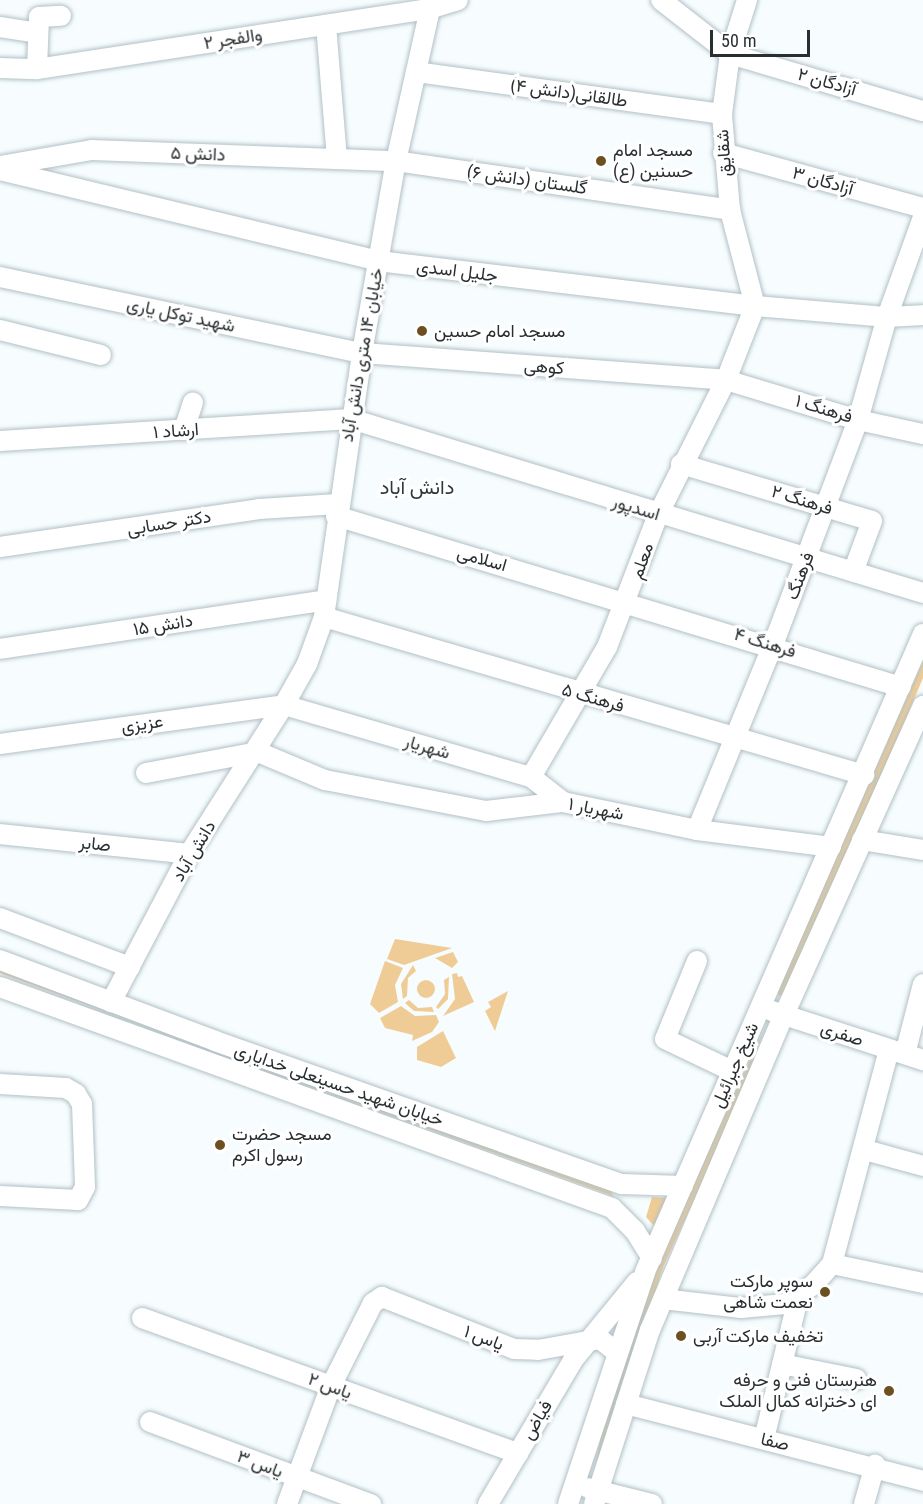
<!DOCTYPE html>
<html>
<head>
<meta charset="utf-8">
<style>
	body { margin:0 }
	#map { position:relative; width:923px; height:1504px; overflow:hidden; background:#f7fdff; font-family:"Roboto Condensed",Vazirmatn,sans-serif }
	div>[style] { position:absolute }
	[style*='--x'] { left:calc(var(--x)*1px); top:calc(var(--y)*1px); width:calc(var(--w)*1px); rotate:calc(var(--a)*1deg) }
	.green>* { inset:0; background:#efcc96 }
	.round { border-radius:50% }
	.roads { filter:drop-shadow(0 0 2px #b2c0c5) drop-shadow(0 0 2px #b2c0c5) }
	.minor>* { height:20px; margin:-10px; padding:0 10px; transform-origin:10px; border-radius:10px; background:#fff }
	.dots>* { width:16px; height:16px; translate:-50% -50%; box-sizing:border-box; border:3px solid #fff; border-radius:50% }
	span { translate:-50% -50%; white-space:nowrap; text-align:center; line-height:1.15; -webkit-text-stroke:6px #fff; paint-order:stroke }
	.street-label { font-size:18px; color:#292e30 }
	.poi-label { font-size:18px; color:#292e30 }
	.left { translate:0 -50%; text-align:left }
	.right { translate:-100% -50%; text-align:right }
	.neighbourhood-label { font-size:20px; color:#2c383c }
	.scale { position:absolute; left:710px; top:30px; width:100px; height:27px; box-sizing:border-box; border:3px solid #292e30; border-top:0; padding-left:8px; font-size:18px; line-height:21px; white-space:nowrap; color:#292e30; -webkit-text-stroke:4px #fff; paint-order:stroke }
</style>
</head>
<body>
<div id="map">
	<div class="green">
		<div style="clip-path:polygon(923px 661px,923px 678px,855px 840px,785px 994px,779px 996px,777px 991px)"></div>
		<div style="clip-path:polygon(395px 939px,452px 948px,404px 965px,387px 959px)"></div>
		<div style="clip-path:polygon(453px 952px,458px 962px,452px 968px,435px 958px)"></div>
		<div style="clip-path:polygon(385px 961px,403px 968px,395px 985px,398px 1002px,379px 1013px,370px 1004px)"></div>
		<div style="clip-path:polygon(413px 965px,416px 971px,408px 978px,407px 996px,403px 999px,401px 984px)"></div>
		<div style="clip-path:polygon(0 966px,611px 1190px,613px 1196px,0 973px)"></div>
		<div style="clip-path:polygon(457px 973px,458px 977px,462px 976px,474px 1002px,443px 1016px,455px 999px,452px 974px)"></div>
		<div style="clip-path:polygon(449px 977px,448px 999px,438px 1009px,436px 1007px,445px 994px,444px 980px)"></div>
		<div class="round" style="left:417px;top:980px;width:18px;height:18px"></div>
		<div style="clip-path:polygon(508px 991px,495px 1031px,485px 1011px,491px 1007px,488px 1002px)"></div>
		<div style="clip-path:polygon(409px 1000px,418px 1008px,432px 1007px,434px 1012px,414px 1011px,405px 1003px)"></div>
		<div style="clip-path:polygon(401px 1006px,415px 1016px,436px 1015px,439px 1022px,432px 1032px,412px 1041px,413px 1035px,385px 1028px,380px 1018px)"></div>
		<div style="clip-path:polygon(443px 1031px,456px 1058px,441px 1067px,417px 1060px,417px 1047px)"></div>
		<div style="clip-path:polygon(763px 1032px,739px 1103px,664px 1265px,594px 1478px,603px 1422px,658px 1261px)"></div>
		<div style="clip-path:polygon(652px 1197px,666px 1198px,655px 1227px,646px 1217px)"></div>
	</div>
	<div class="roads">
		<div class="minor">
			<div style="--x:661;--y:0;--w:88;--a:38"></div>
			<div style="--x:730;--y:54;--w:201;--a:16.5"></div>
			<div style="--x:326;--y:25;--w:134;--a:85.3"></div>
			<div style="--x:0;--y:27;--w:38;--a:9"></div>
			<div style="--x:0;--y:68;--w:37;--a:2"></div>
			<div style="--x:37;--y:69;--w:397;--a:-8.7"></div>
			<div style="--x:429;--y:9;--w:30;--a:-17"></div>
			<div style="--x:37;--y:69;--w:52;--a:-87.8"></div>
			<div style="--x:39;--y:17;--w:22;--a:-3"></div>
			<div style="--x:416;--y:72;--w:309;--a:7.8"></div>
			<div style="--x:723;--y:153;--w:207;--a:15.4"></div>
			<div style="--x:0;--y:166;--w:93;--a:-9.9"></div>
			<div style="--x:92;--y:150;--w:304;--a:2.1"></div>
			<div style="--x:396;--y:161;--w:338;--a:8.3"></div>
			<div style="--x:0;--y:170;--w:389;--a:13.5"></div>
			<div style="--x:378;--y:261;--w:380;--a:6.8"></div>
			<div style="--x:755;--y:306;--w:132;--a:4.8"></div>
			<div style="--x:887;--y:317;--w:36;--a:-3"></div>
			<div style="--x:0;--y:277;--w:370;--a:11.9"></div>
			<div style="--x:362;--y:353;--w:365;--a:4.2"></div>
			<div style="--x:726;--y:380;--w:138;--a:16.9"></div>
			<div style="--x:858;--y:420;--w:66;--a:12.2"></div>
			<div style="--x:0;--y:330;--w:104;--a:13.9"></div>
			<div style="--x:184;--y:430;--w:29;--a:-72"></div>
			<div style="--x:0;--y:441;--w:352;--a:-3.6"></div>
			<div style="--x:351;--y:419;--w:598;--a:16.92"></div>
			<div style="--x:681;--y:464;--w:199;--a:16.6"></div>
			<div style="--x:872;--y:521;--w:54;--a:110.4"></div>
			<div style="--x:336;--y:516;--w:590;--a:16.84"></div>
			<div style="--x:0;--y:547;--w:262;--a:-8.3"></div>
			<div style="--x:259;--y:509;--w:79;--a:-3.6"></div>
			<div style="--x:324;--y:617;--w:563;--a:16.31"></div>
			<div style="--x:0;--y:649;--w:330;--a:-8.5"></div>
			<div style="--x:0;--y:744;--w:287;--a:-7.8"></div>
			<div style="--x:284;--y:705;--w:257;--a:16.3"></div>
			<div style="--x:531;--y:777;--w:41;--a:38"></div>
			<div style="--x:146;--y:773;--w:114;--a:-10.6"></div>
			<div style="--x:258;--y:752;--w:73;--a:22.7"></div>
			<div style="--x:325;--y:780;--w:164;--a:10.9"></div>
			<div style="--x:486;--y:811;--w:78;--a:-6.7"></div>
			<div style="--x:563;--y:802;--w:137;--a:11.8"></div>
			<div style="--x:697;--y:830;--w:135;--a:7.2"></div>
			<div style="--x:531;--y:777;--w:151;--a:-59.7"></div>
			<div style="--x:607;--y:647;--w:142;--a:-68.9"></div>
			<div style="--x:658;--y:515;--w:151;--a:-63.3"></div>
			<div style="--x:726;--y:380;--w:79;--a:-68.6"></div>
			<div style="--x:755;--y:306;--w:99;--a:-104.6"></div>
			<div style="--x:730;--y:210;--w:96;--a:-94.8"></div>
			<div style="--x:722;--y:114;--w:61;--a:-82.4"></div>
			<div style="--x:730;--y:54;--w:57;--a:-72.5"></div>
			<div style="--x:697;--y:830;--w:200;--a:-67.7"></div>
			<div style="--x:773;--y:645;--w:241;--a:-69.3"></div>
			<div style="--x:858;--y:420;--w:107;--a:-74.3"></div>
			<div style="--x:887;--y:317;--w:106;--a:-70.2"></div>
			<div style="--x:0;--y:834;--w:190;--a:6"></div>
			<div style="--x:862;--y:840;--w:62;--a:9.3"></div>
			<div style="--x:0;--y:918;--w:139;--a:20.7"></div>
			<div style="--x:0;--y:960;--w:230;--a:20.6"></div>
			<div style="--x:215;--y:1041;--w:431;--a:19.4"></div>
			<div style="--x:622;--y:1184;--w:61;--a:1.9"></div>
			<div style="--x:697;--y:961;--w:84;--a:112.3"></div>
			<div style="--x:665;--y:1039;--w:74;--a:25.5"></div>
			<div style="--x:0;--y:987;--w:651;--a:19.86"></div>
			<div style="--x:612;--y:1208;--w:33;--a:45"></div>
			<div style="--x:635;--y:1231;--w:32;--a:58"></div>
			<div style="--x:111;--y:1002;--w:167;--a:-62.2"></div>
			<div style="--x:189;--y:854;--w:177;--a:-57.5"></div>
			<div style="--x:284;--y:705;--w:47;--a:-60.7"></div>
			<div style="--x:307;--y:664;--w:50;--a:-70.1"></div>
			<div style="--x:324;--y:617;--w:267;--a:-81.8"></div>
			<div style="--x:362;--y:353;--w:195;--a:-80"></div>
			<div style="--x:396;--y:161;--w:165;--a:-77.4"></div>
			<div style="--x:772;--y:1011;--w:159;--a:18"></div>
			<div style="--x:905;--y:1054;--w:72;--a:-75.6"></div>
			<div style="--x:0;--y:1084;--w:66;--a:3.5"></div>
			<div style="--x:66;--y:1088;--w:12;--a:31"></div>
			<div style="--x:76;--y:1094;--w:12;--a:59"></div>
			<div style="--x:82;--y:1104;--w:83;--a:87.9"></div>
			<div style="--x:85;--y:1187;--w:15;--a:118"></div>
			<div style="--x:78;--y:1200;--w:78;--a:-177.1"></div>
			<div style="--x:865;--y:1150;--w:60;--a:15.4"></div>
			<div style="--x:832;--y:1264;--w:93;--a:11.8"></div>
			<div style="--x:663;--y:1299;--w:79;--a:6.6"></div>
			<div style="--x:741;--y:1308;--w:44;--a:-5.2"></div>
			<div style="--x:785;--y:1304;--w:34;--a:-34"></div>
			<div style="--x:813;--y:1285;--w:28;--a:-48"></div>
			<div style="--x:832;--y:1264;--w:221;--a:-75.1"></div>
			<div style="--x:142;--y:1318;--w:400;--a:19.8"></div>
			<div style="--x:782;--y:1364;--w:76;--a:11.5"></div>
			<div style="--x:626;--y:1404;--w:307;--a:14.5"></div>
			<div style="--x:150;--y:1422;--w:236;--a:20.4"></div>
			<div style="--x:764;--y:1439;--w:149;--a:-76.4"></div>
			<div style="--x:588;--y:1488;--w:66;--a:14"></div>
			<div style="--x:287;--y:1504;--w:126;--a:-69.6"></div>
			<div style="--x:331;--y:1386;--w:93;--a:-63.2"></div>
			<div style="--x:373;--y:1303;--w:11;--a:-34"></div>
			<div style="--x:382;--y:1297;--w:142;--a:21.5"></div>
			<div style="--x:514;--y:1349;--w:24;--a:2"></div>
			<div style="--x:538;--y:1350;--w:63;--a:-10.1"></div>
			<div style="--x:600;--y:1339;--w:22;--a:39"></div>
			<div style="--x:488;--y:1504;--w:167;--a:-59.4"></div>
			<div style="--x:573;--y:1360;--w:101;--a:-50.6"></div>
			<div style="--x:568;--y:1504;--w:244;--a:-71.6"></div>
			<div style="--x:645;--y:1272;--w:696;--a:-66.46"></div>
			<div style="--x:594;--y:1504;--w:183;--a:-72.2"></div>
			<div style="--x:650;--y:1330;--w:342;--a:-67"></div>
			<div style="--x:784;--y:1015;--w:339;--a:-65.8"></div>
			<div style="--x:864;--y:1504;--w:41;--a:-74.2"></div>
		</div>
	</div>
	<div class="dots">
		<div style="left:601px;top:161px;background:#6c5022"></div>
		<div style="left:422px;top:331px;background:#6c5022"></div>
		<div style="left:220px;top:1145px;background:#6c5022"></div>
		<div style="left:825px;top:1292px;background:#6c5022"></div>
		<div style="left:681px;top:1336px;background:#6c5022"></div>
		<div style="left:889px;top:1391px;background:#6c5022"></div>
	</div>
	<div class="street-label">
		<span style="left:233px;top:39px;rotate:-9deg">والفجر ۲</span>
		<span style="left:827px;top:82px;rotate:16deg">آزادگان ۲</span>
		<span style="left:569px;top:93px;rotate:8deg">طالقانی(دانش ۴)</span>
		<span style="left:724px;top:153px;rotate:-94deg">شقایق</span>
		<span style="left:198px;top:154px;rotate:2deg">دانش ۵</span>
		<span style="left:527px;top:180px;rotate:8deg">گلستان (دانش ۶)</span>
		<span style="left:823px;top:181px;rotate:16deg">آزادگان ۳</span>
		<span style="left:457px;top:271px;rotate:7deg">جلیل اسدی</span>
		<span style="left:181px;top:315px;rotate:12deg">شهید توکل یاری</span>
		<span style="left:362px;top:355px;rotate:-80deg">خیابان ۱۴ متری دانش آباد</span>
		<span style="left:544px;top:367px;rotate:4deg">کوهی</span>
		<span style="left:824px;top:409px;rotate:17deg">فرهنگ ۱</span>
		<span style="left:176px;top:431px;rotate:-4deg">ارشاد ۱</span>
		<span style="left:802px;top:500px;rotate:17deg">فرهنگ ۲</span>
		<span style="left:636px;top:508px;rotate:17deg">اسدپور</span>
		<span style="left:169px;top:523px;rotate:-9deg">دکتر حسابی</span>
		<span style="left:482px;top:559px;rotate:16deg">اسلامی</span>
		<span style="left:642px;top:561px;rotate:-71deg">معلم</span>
		<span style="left:800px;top:576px;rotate:-69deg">فرهنگ</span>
		<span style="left:163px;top:625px;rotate:-9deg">دانش ۱۵</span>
		<span style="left:765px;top:643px;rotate:17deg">فرهنگ ۴</span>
		<span style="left:593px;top:698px;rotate:16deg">فرهنگ ۵</span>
		<span style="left:142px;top:724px;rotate:-8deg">عزیزی</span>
		<span style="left:427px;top:747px;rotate:16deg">شهریار</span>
		<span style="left:596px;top:809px;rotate:11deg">شهریار ۱</span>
		<span style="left:95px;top:844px;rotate:6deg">صابر</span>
		<span style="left:194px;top:851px;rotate:-59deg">دانش آباد</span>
		<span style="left:842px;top:1034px;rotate:18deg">صفری</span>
		<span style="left:735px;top:1065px;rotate:-66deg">شیخ جبرائیل</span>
		<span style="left:339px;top:1085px;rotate:19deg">خیابان شهید حسینعلی خدایاری</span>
		<span style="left:484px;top:1338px;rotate:21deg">یاس ۱</span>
		<span style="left:330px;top:1386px;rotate:20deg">یاس ۲</span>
		<span style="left:537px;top:1420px;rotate:-59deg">فیاض</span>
		<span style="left:775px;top:1442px;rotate:13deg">صفا</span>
		<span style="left:260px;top:1464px;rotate:21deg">یاس ۳</span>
	</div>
	<div class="poi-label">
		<span class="left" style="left:613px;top:161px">مسجد امام<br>حسنین (ع)</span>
		<span class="left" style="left:434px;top:331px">مسجد امام حسین</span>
		<span class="left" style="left:232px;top:1145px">مسجد حضرت<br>رسول اکرم</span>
		<span class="right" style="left:813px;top:1292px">سوپر مارکت<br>نعمت شاهی</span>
		<span class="left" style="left:693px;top:1336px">تخفیف مارکت آربی</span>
		<span class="right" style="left:877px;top:1391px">هنرستان فنی و حرفه<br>ای دخترانه کمال الملک</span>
	</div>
	<div class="neighbourhood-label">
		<span style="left:417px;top:487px">دانش آباد</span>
	</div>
	<div class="scale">50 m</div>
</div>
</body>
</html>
